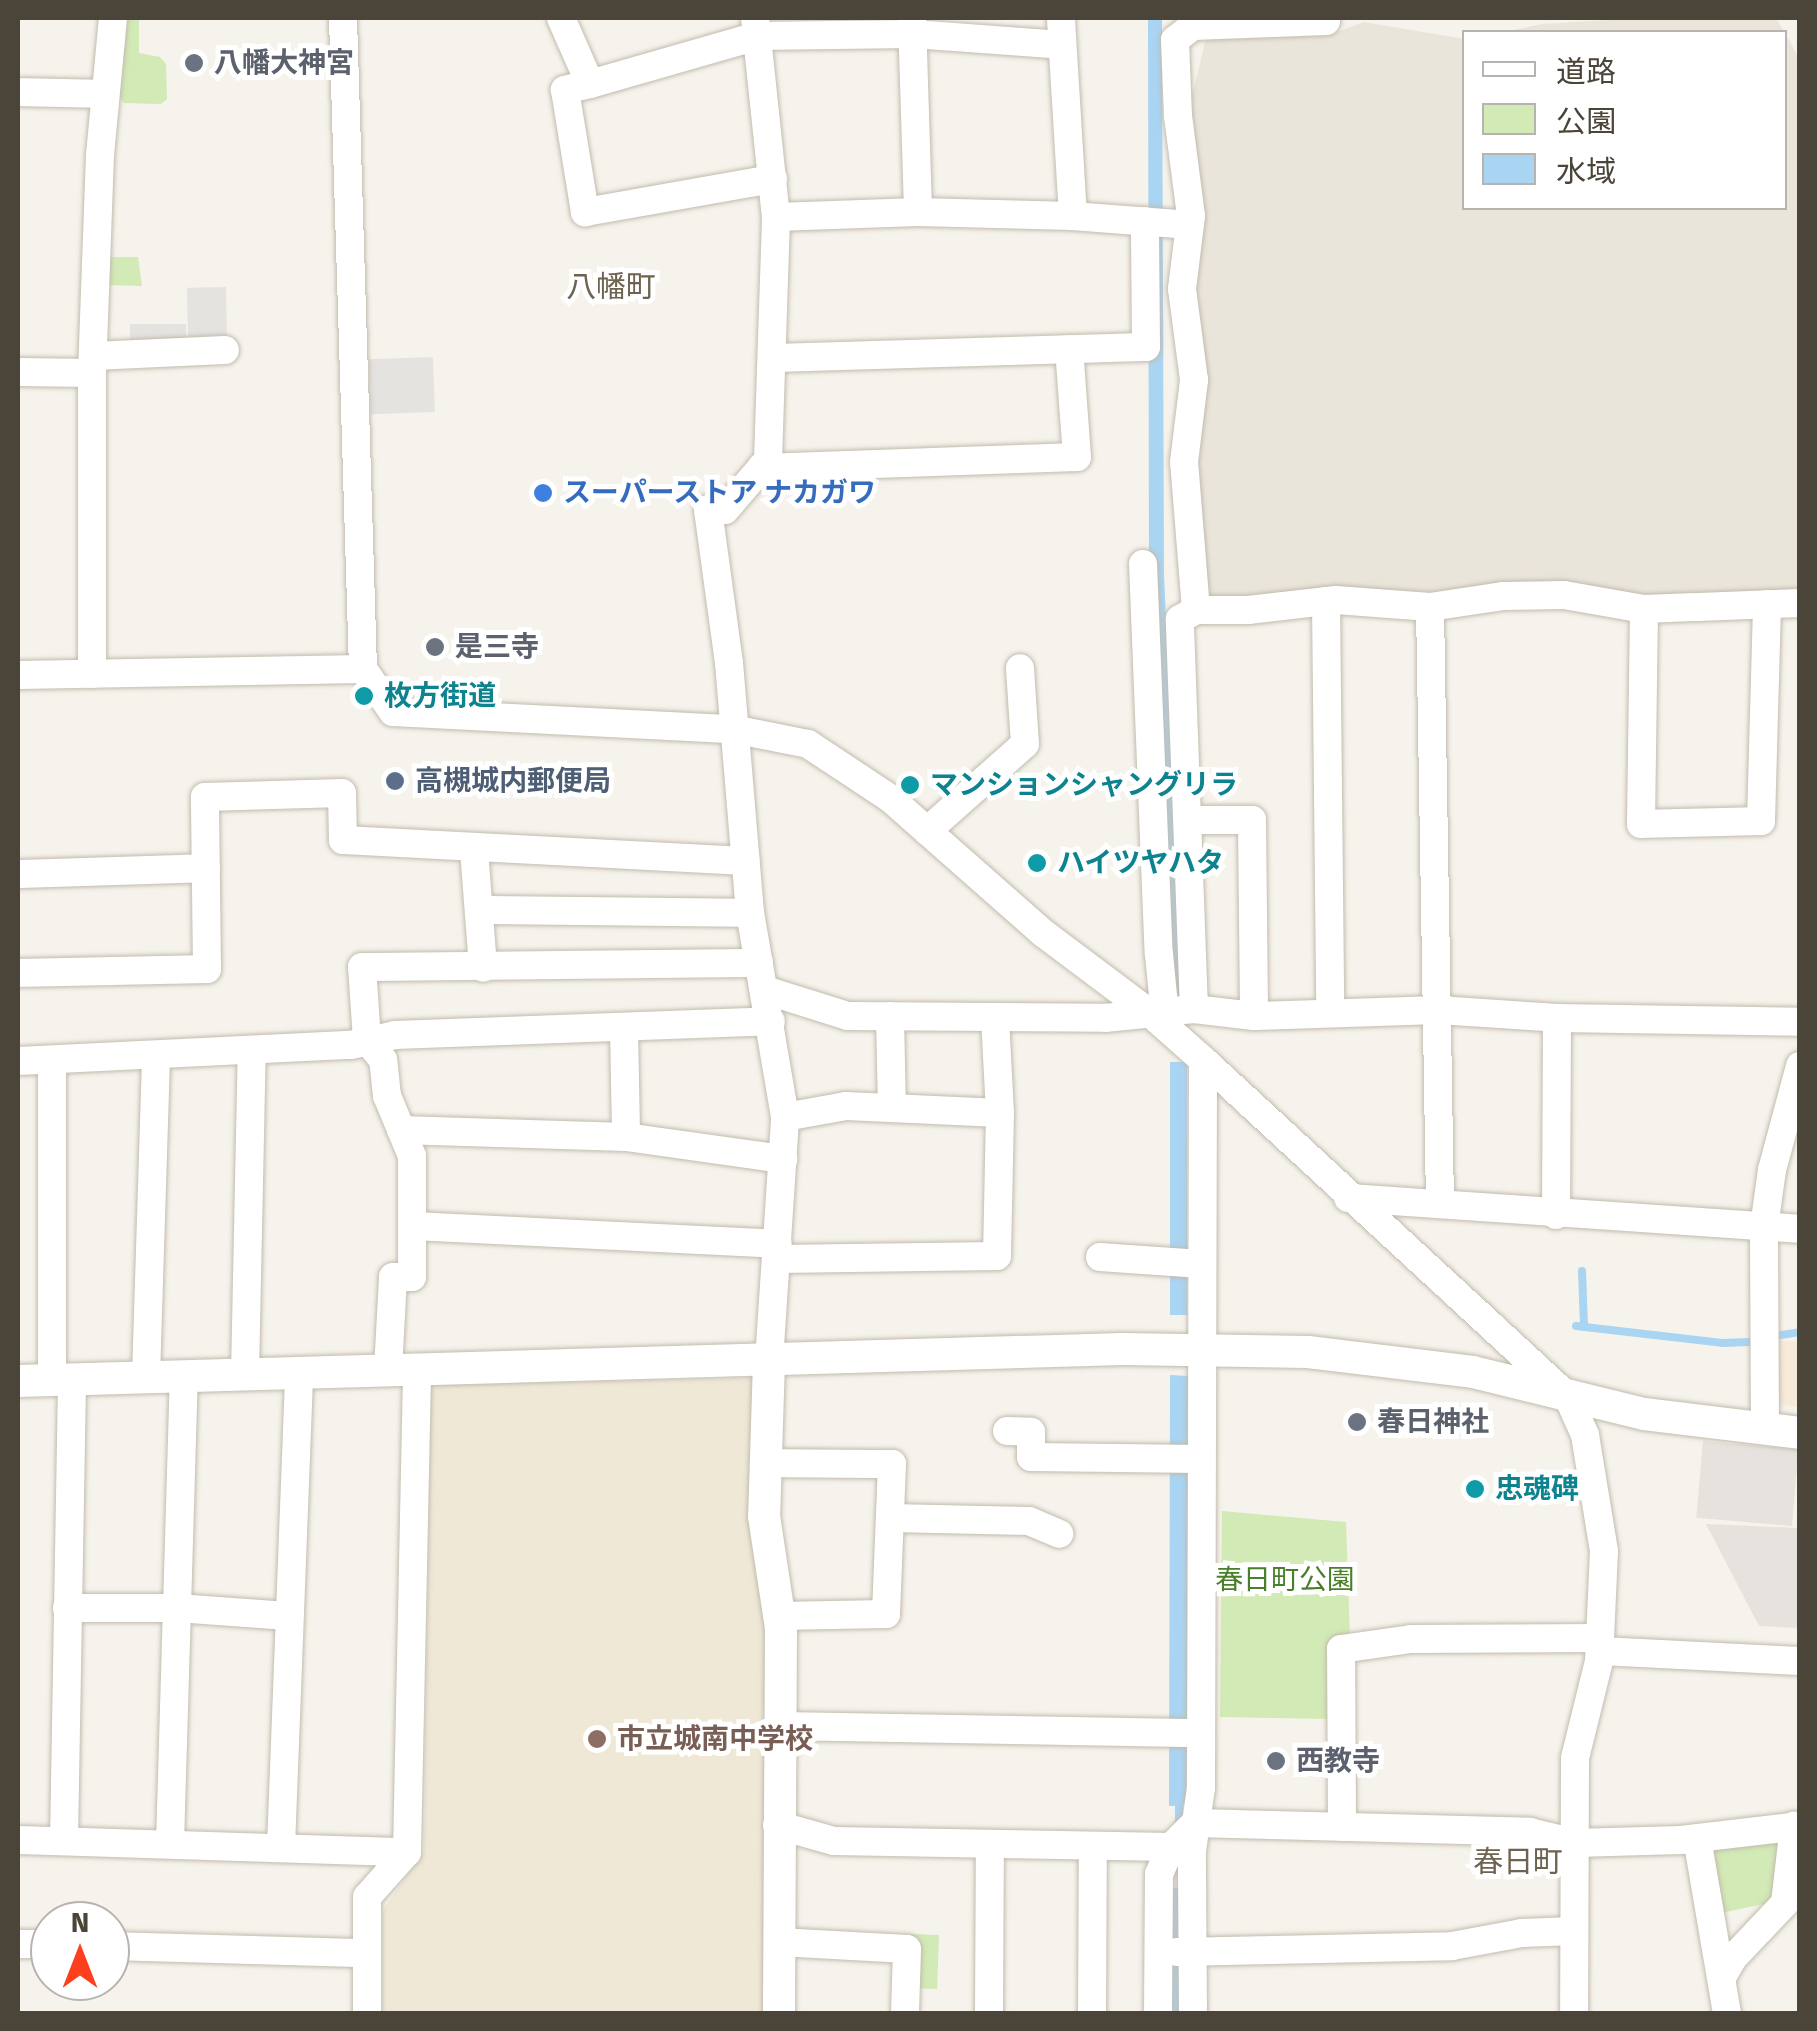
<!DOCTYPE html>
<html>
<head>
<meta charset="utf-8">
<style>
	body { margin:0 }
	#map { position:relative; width:1817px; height:2031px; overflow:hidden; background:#f6f3ec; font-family:"Fira Sans","Noto Sans JP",sans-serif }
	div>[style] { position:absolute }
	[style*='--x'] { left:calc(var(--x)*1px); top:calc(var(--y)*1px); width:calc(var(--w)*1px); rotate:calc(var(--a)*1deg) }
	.residential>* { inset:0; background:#eae5da }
	.commercial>* { inset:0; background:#f7ead8 }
	.industrial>* { inset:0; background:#e6e2dd; transform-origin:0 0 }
	.education>* { inset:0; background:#efe8d6 }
	.green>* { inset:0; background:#d2eab5; transform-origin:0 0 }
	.parking>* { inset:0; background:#e5e3e0; transform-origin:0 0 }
	.water>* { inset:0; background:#a9d4f2; transform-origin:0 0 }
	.stream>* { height:8px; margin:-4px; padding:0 4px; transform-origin:4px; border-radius:4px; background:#a9d4f2 }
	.roads { filter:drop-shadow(0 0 2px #c2bbae) drop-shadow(0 0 2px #c2bbae) }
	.minor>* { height:28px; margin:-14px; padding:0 14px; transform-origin:14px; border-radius:14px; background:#fff }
	.tertiary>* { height:32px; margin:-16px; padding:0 16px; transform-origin:16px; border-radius:16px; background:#fff }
	.dots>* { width:28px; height:28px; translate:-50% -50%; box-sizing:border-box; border:5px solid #fff; border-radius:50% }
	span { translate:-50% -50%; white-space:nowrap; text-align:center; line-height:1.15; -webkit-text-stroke:10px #fff; paint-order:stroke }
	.worship-label { font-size:28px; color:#5b616d; font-weight:700 }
	.left { translate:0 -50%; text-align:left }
	.shop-label { font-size:28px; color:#366cbe; font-weight:700 }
	.culture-label { font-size:28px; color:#0d838f; font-weight:700 }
	.service-label { font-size:28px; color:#4e5e75; font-weight:700 }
	.park-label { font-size:28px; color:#4a7f2a }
	.education-label { font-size:28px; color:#785e54; font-weight:700 }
	.neighbourhood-label { font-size:30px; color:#6e6250 }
	.frame { position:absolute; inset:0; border:20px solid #4b4439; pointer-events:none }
	.legend { position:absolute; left:1462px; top:30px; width:325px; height:180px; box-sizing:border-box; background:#fff; border:2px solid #b7b4b0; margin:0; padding:12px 18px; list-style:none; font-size:30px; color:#4b4439 }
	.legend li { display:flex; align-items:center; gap:20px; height:50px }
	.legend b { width:50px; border:2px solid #b7b4b0 }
	.north { position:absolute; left:30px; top:1901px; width:100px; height:100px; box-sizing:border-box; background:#fff; border:2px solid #b7b4b0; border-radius:50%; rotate:0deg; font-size:28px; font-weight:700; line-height:40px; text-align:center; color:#4b4439 }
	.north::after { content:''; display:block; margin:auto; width:35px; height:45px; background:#fc3f1d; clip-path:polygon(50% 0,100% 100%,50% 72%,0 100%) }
</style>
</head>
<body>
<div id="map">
	<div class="residential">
		<div style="clip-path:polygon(1641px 18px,1776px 18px,1784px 32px,1504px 32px,1542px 24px)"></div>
		<div style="clip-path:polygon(1364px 22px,1464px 39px,1464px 208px,1784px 208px,1785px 33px,1800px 60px,1799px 589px,1646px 597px,1336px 589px,1206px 599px,1193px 464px,1193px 296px,1186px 119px,1206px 39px,1325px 36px)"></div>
	</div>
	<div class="commercial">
		<div style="clip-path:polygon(1770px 1341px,1799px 1341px,1799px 1407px,1773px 1404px)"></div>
	</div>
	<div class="industrial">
		<div style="left:1703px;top:1441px;width:96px;height:77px;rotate:5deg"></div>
		<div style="clip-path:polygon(1706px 1524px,1799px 1528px,1799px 1628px,1759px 1626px)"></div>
	</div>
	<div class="education">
		<div style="clip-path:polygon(755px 1378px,769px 1626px,768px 2013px,383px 2014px,383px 1910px,424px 1852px,431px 1385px)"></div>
	</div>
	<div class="green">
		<div style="clip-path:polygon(128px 18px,139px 18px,139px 53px,160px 57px,166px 64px,167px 99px,161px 104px,124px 103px,119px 97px)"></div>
		<div style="clip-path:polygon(107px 257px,138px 257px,142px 286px,107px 285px)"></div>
		<div style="clip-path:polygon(1222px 1511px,1346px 1522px,1350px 1638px,1334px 1719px,1220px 1717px)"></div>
		<div style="clip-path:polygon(1788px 1832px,1778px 1901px,1716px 1914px,1705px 1845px)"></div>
		<div style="left:911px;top:1934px;width:28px;height:54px;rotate:2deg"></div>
	</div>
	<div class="parking">
		<div style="left:226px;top:287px;width:54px;height:39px;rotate:89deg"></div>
		<div style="left:186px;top:324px;width:19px;height:56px;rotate:90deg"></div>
		<div style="left:433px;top:357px;width:55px;height:64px;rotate:88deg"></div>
	</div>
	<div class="water">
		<div style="clip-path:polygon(1148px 18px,1162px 18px,1164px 575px,1184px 1001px,1166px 1002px,1149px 589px)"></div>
		<div style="left:1170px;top:1062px;width:17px;height:253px"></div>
		<div style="clip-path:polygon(1170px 1375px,1188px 1376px,1189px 1616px,1186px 1805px,1169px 1806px)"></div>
		<div style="left:1171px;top:1888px;width:15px;height:125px"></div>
	</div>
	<div class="stream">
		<div style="--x:1582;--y:1271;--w:55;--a:87.9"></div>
		<div style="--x:1576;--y:1326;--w:147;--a:6.6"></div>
		<div style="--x:1722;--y:1343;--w:35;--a:-2"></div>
		<div style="--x:1769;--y:1337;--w:31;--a:-9"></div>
		<div style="--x:1179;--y:1799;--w:23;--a:90"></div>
	</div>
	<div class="roads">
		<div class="minor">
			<div style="--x:343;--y:18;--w:651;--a:88.24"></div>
			<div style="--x:561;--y:18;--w:72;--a:66.3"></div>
			<div style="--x:590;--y:84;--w:174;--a:-16"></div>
			<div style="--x:757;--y:36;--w:156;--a:-0.7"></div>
			<div style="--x:913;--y:34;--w:149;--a:4.2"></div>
			<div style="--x:755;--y:18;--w:200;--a:84"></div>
			<div style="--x:776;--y:217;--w:142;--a:-2"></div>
			<div style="--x:918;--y:212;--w:155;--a:1.5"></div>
			<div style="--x:1073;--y:216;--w:198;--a:-93.5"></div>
			<div style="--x:912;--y:19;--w:193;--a:88.2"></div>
			<div style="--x:590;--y:84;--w:26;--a:167"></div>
			<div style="--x:565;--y:90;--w:124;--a:80.7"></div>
			<div style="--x:585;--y:212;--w:191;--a:-10"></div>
			<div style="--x:18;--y:92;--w:87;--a:1.3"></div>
			<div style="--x:1073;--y:216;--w:117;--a:4.4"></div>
			<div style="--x:93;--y:356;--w:132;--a:-2.6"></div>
			<div style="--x:772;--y:358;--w:374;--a:-1.7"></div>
			<div style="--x:1146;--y:347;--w:126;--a:-90.5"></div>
			<div style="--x:18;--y:372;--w:74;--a:0.8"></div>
			<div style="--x:761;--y:468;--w:316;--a:-2"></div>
			<div style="--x:1077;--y:457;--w:108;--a:-94.2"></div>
			<div style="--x:1143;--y:564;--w:390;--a:87.7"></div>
			<div style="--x:1159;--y:954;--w:73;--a:84.5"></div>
			<div style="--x:1326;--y:601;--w:412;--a:89.4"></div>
			<div style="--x:1430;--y:607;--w:595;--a:89.04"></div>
			<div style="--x:1644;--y:609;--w:215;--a:90.8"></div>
			<div style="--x:1641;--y:824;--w:120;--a:-1.4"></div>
			<div style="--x:1761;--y:821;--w:217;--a:-88.4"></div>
			<div style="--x:1196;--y:610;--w:148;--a:-94.6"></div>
			<div style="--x:1184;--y:462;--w:83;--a:-83"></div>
			<div style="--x:1194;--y:380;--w:92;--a:-97.5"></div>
			<div style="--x:1182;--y:289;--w:74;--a:-83"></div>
			<div style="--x:1191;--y:216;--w:101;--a:-97.4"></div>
			<div style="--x:1178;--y:116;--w:76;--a:-92.3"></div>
			<div style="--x:1175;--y:40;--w:23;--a:-38"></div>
			<div style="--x:1193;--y:26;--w:133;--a:-2.2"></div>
			<div style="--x:1326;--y:21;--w:3;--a:-90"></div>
			<div style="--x:92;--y:674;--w:301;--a:-90"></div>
			<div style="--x:92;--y:373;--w:218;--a:-87.9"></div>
			<div style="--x:100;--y:155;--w:138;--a:-84.6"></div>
			<div style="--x:18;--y:675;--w:345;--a:-1"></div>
			<div style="--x:363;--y:669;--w:52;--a:55.1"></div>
			<div style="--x:393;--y:712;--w:340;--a:2.9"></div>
			<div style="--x:733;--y:729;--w:76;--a:11.3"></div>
			<div style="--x:808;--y:744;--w:100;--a:33.5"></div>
			<div style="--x:891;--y:799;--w:203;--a:41.4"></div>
			<div style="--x:1043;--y:933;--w:135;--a:36.9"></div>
			<div style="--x:1151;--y:1014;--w:69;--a:41.5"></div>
			<div style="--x:1188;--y:820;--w:64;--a:0"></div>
			<div style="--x:1252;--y:820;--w:196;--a:89.4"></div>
			<div style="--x:927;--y:831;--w:131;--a:-41.6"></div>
			<div style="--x:1025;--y:744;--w:76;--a:-93.8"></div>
			<div style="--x:474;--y:850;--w:118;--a:85.6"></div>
			<div style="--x:18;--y:874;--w:188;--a:-1.8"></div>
			<div style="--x:479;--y:910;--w:271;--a:0.6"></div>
			<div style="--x:18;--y:973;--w:189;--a:-1.2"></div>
			<div style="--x:207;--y:969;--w:172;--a:-90.7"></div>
			<div style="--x:205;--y:797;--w:137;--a:-1.7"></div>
			<div style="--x:342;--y:793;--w:47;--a:88.8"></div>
			<div style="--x:343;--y:840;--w:403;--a:3"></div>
			<div style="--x:765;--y:990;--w:87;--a:17.4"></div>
			<div style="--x:848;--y:1016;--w:257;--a:0.4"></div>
			<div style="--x:1105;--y:1018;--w:89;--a:-5.8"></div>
			<div style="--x:1194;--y:1009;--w:60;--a:6.7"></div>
			<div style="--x:1254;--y:1016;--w:184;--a:-1.9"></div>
			<div style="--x:1438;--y:1010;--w:119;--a:3.8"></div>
			<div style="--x:1557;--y:1018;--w:243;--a:0.9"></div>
			<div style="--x:1194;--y:1009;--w:390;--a:-92.1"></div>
			<div style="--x:1180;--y:619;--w:18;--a:-29"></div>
			<div style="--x:1196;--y:610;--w:52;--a:0"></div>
			<div style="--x:1248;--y:610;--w:89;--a:-6.5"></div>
			<div style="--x:1336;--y:600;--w:94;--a:4.3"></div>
			<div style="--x:1430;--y:607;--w:75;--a:-8.5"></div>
			<div style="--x:1504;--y:596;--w:60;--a:-1"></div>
			<div style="--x:1564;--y:595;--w:81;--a:9.9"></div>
			<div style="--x:1644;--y:609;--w:156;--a:-2.2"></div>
			<div style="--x:890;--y:1016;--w:92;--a:88.8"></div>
			<div style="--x:624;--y:1028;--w:109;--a:88.9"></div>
			<div style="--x:52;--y:1060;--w:320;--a:90"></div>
			<div style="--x:18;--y:1061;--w:333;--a:-2.8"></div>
			<div style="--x:351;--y:1045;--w:45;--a:-12.8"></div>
			<div style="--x:395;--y:1035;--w:376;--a:-2.1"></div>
			<div style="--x:785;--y:1117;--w:62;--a:-10.2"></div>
			<div style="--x:846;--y:1106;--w:154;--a:2.6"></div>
			<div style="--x:401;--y:1130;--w:225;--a:1.8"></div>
			<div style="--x:626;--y:1137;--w:159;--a:8"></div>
			<div style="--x:1348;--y:1198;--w:453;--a:3.9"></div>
			<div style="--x:1556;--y:1215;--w:197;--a:-89.7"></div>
			<div style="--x:412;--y:1226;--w:366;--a:2.8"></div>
			<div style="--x:1100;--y:1257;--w:101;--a:4"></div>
			<div style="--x:777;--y:1259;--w:220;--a:-0.8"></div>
			<div style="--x:997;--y:1256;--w:143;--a:-88.8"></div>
			<div style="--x:1000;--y:1113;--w:96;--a:-93"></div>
			<div style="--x:769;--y:1361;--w:245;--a:-86.2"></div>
			<div style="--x:785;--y:1117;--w:207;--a:-99.7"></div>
			<div style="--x:750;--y:913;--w:251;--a:-94.8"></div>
			<div style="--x:729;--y:663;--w:155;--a:-97.8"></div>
			<div style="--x:708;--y:509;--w:17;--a:3"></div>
			<div style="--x:725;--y:510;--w:66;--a:-49.3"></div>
			<div style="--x:768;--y:460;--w:243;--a:-88.1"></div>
			<div style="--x:388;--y:1370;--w:93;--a:-86.9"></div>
			<div style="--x:393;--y:1277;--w:19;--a:0"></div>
			<div style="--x:412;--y:1277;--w:121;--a:-90"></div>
			<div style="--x:412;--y:1156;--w:65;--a:-112.6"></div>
			<div style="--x:387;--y:1096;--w:36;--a:-96"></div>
			<div style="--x:383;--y:1060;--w:26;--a:-129"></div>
			<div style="--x:367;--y:1040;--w:73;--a:-93.9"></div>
			<div style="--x:362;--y:967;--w:397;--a:-0.6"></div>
			<div style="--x:245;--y:1374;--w:323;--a:-88.8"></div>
			<div style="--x:146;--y:1377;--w:320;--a:-88.2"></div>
			<div style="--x:1765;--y:1430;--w:203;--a:-90.3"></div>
			<div style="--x:1764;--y:1227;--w:58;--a:-82"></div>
			<div style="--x:1772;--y:1170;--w:108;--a:-74.9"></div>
			<div style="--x:1007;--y:1431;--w:24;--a:2"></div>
			<div style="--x:1031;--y:1432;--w:25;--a:90"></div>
			<div style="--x:1031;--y:1457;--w:170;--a:0.7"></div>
			<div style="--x:766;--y:1463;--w:126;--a:0.5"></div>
			<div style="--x:892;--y:1464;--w:150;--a:92.3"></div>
			<div style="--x:886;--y:1614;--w:107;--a:178.9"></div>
			<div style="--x:890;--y:1518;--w:139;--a:1.2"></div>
			<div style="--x:1029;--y:1521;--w:33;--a:23"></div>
			<div style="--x:67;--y:1608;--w:110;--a:0"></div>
			<div style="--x:177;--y:1608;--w:111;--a:4.1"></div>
			<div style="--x:1600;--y:1651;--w:200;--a:2.9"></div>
			<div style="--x:780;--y:1726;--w:421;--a:1"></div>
			<div style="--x:777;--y:1825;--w:59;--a:15.7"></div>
			<div style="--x:834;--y:1841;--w:337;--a:1"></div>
			<div style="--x:1342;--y:1827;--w:178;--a:-90.3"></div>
			<div style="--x:1341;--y:1649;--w:71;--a:-8.1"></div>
			<div style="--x:1411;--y:1639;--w:189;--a:-0.3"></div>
			<div style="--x:1697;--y:1838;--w:179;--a:80.3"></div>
			<div style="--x:18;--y:1840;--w:389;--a:1.8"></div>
			<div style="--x:64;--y:1841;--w:461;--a:-89"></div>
			<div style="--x:170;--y:1843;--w:467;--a:-88.3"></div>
			<div style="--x:281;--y:1847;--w:474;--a:-87.8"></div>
			<div style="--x:779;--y:1942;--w:128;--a:3.1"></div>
			<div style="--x:907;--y:1949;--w:65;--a:91.8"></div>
			<div style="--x:18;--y:1944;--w:32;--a:0"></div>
			<div style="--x:110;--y:1946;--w:257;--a:1.6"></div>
			<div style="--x:1177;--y:1952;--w:275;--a:-1.2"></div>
			<div style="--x:1452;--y:1946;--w:71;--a:-10.5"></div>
			<div style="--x:1522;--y:1933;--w:52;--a:-2.2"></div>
			<div style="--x:1722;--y:1977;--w:22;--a:-60"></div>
			<div style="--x:1733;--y:1958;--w:76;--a:-46.6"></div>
			<div style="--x:1785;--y:1903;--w:78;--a:-83.3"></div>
			<div style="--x:367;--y:2014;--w:117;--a:-90"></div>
			<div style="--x:367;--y:1897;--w:60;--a:-48.4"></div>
			<div style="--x:407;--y:1852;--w:482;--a:-88.8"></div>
			<div style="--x:989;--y:2014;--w:170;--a:-89.7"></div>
			<div style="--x:1092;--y:2014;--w:167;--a:-89.7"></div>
			<div style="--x:1158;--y:2014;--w:140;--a:-89.6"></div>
			<div style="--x:1159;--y:1874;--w:30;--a:-66"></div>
			<div style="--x:1171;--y:1847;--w:34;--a:-45"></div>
			<div style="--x:1195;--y:1823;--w:335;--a:1.5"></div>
			<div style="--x:1530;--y:1832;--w:46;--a:13.7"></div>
			<div style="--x:1575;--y:1843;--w:106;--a:-1.6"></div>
			<div style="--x:1681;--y:1840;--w:120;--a:-6.7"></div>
			<div style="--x:1193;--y:2014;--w:163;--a:-90.4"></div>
			<div style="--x:1192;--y:1851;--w:64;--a:-81.9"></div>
			<div style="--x:1201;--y:1788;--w:728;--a:-89.84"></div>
			<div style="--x:1203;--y:1060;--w:497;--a:42.7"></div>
			<div style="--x:1568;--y:1397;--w:42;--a:65.9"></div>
			<div style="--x:1585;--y:1435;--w:118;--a:80.7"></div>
			<div style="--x:1604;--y:1551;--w:110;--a:92.6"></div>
			<div style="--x:1599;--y:1661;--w:100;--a:103.9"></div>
			<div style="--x:1575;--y:1758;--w:256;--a:90.2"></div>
		</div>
		<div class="tertiary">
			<div style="--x:769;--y:1361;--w:155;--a:91.8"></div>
			<div style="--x:764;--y:1516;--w:113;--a:81.4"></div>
			<div style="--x:781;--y:1628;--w:386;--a:90.3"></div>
			<div style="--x:18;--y:1381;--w:1105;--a:-1.66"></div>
			<div style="--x:1123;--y:1349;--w:185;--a:0.9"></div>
			<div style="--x:1308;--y:1352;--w:166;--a:6.9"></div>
			<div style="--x:1473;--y:1372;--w:176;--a:13.8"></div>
			<div style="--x:1644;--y:1414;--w:157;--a:6.9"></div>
		</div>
	</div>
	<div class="dots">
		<div style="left:194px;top:63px;background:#6b7280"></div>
		<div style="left:543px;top:493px;background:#3f7fe0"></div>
		<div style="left:435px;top:647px;background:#6b7280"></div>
		<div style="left:364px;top:696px;background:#0f9aa8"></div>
		<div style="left:395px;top:781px;background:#5c6f8a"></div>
		<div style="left:910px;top:785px;background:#0f9aa8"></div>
		<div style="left:1037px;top:863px;background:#0f9aa8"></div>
		<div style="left:1357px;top:1422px;background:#6b7280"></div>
		<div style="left:1475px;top:1489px;background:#0f9aa8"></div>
		<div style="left:597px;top:1739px;background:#8d6e63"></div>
		<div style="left:1276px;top:1761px;background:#6b7280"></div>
	</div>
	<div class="worship-label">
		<span class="left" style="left:214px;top:63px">八幡大神宮</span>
		<span class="left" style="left:455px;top:647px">是三寺</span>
		<span class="left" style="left:1377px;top:1422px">春日神社</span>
		<span class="left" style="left:1296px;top:1761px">西教寺</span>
	</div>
	<div class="shop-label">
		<span class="left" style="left:563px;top:493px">スーパーストア ナカガワ</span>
	</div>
	<div class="culture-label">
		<span class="left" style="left:384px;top:696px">枚方街道</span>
		<span class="left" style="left:930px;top:785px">マンションシャングリラ</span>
		<span class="left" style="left:1057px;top:863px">ハイツヤハタ</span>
		<span class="left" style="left:1495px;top:1489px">忠魂碑</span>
	</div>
	<div class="service-label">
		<span class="left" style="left:415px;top:781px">高槻城内郵便局</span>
	</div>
	<div class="park-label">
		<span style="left:1285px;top:1580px">春日町公園</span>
	</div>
	<div class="education-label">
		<span class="left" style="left:617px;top:1739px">市立城南中学校</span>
	</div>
	<div class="neighbourhood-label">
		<span style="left:611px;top:287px">八幡町</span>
		<span style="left:1518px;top:1862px">春日町</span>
	</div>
	<div class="frame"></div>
	<ul class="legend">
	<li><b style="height:12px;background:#fff"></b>道路</li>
	<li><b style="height:28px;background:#d2eab5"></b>公園</li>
	<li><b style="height:28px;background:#a9d4f2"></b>水域</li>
	</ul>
	<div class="north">N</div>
</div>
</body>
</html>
